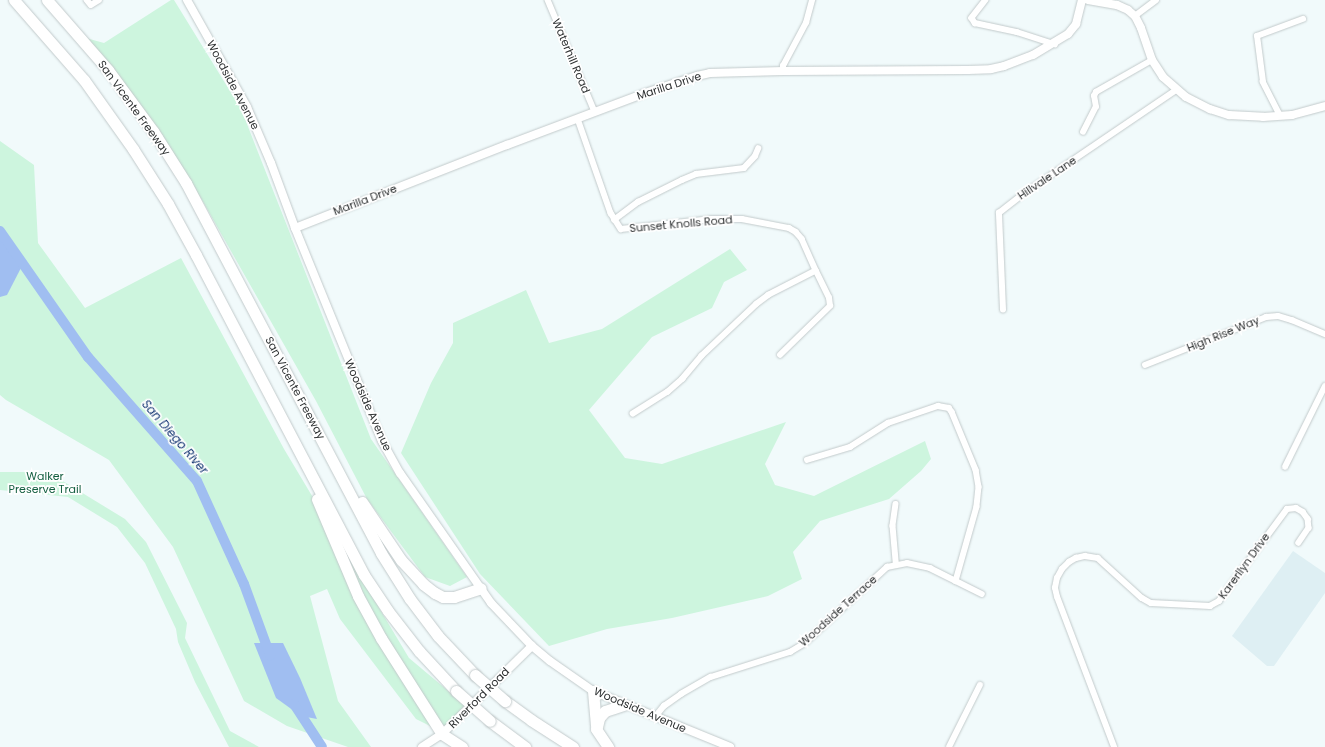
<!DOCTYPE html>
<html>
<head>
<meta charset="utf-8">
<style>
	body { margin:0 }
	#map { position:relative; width:1325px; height:747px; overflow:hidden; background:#f1fafb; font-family:Poppins,sans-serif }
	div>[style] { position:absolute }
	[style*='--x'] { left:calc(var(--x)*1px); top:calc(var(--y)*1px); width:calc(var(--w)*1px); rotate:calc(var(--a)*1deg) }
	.built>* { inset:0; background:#deeff3 }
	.green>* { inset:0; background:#cdf5de }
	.water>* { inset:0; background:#a0bef1 }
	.river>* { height:10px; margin:-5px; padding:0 5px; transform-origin:5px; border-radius:5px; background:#a0bef1 }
	.roads { filter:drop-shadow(0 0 1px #c2cacb) drop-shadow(0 0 1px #c2cacb) }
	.street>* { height:5.5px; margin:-2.75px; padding:0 2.75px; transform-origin:2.75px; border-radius:2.75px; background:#fff }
	.secondary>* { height:8px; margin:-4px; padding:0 4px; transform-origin:4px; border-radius:4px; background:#fff }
	.highway>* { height:11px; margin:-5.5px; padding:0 5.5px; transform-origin:5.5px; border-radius:5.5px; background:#fff }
	.bridges { filter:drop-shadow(0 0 1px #c2cacb) drop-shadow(0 0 1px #c2cacb) }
	.highway-bridge>* { height:11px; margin:-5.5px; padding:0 5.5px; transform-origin:5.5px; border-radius:5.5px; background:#fff }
	span { translate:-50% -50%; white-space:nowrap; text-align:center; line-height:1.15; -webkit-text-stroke:3.5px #fff; paint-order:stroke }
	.street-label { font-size:11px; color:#2d3031 }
	.park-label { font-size:11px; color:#145f40 }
	.water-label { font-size:12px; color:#153873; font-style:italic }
</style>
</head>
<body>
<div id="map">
	<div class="built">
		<div style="clip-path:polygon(1293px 551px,1325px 573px,1325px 593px,1274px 666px,1267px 666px,1232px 636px)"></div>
	</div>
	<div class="green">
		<div style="clip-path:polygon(171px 0,174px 0,241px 109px,371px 439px,467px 577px,450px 586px,425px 577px,367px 499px,316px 401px,202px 200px,146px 116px,86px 38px,104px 43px)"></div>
		<div style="clip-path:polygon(0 141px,34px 165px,38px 243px,85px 308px,181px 258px,284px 449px,409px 658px,465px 705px,440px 731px,416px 719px,340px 619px,327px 589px,310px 596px,338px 701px,371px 747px,348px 747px,287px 726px,244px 701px,173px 547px,109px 460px,6px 400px,0 395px)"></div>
		<div style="clip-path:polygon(730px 249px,747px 270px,724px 282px,712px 308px,652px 337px,589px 410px,625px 458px,662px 464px,786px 422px,765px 464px,775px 485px,814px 496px,925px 441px,931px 459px,921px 471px,889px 499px,820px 521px,793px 552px,802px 579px,768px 596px,672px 618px,607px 629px,549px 646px,480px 574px,401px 453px,431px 383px,453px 343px,453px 323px,526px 290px,549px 343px,602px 329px)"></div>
		<div style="clip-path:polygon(0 472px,48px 472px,125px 519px,146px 542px,187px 623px,185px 638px,230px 731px,259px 747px,229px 747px,195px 682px,178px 642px,176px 629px,145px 563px,117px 527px,68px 497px,0 490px)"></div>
	</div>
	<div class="water">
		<div style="clip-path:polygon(0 231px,23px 264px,7px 295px,0 297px)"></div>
		<div style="clip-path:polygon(254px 643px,283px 643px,300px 678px,317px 719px,301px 716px,276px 698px)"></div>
	</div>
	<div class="river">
		<div style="--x:0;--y:231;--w:154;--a:55.1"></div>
		<div style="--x:88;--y:357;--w:165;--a:48.7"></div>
		<div style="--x:197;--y:481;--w:113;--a:65.5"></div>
		<div style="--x:244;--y:584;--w:76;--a:69.9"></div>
		<div style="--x:294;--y:704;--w:51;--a:56.9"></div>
	</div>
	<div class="roads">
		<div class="street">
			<div style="--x:87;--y:0;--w:6;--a:51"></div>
			<div style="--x:91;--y:5;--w:9;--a:-32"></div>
			<div style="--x:548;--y:0;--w:121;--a:67.2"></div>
			<div style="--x:986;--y:0;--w:23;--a:128"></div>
			<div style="--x:972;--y:18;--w:6;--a:59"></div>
			<div style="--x:975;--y:23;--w:43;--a:12.1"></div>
			<div style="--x:1017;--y:32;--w:40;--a:18"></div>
			<div style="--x:1135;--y:16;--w:26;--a:-37"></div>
			<div style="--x:783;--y:71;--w:5;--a:-90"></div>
			<div style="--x:783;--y:66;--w:49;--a:-61.9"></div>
			<div style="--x:806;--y:23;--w:24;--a:-75"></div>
			<div style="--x:1280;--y:116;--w:38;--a:-117"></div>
			<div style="--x:1263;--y:82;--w:46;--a:-97.4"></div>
			<div style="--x:1257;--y:36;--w:49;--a:-20.3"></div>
			<div style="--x:578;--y:119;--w:100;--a:70.7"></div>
			<div style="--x:611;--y:213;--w:19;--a:58"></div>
			<div style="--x:621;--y:229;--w:91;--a:-6.3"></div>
			<div style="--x:711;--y:219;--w:31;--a:0"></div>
			<div style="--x:742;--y:219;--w:48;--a:10.8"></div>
			<div style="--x:789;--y:228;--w:8;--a:30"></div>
			<div style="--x:796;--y:232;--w:9;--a:49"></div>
			<div style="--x:802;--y:239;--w:35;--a:66"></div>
			<div style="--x:816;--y:271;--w:53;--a:152.9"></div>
			<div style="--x:769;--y:295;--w:15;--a:143"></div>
			<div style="--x:757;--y:304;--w:76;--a:136.6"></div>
			<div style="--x:702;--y:356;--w:30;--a:130"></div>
			<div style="--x:683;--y:379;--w:20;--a:139"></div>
			<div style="--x:668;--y:392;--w:41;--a:147.8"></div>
			<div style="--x:1083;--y:132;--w:28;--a:-63"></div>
			<div style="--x:1096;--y:107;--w:11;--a:-100"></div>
			<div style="--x:1094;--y:96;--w:4;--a:-63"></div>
			<div style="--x:1096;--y:92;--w:64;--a:-29.7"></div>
			<div style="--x:614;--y:220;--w:30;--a:-37"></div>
			<div style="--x:638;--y:202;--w:49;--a:-26.6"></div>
			<div style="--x:682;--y:180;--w:15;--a:-23"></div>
			<div style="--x:696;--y:174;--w:48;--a:-7.1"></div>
			<div style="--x:744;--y:168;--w:16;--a:-47"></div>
			<div style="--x:755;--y:156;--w:8;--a:-67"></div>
			<div style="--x:1003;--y:310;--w:97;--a:-92.4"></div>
			<div style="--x:999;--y:213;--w:34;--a:-38"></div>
			<div style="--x:1026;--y:192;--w:181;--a:-34.2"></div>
			<div style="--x:780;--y:355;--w:70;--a:-44.4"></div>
			<div style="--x:830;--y:306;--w:8;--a:-97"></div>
			<div style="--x:829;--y:298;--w:30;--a:-116"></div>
			<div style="--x:1145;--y:365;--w:130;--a:-21.6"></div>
			<div style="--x:1266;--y:317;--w:12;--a:-5"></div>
			<div style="--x:1278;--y:316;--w:15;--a:16"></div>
			<div style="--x:1292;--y:320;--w:36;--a:23"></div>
			<div style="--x:807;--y:460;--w:45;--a:-16.8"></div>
			<div style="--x:850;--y:447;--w:45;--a:-32.3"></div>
			<div style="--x:888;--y:423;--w:53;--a:-18.8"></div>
			<div style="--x:938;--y:406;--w:11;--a:10"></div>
			<div style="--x:949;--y:408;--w:5;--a:53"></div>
			<div style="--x:952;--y:412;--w:63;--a:67.5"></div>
			<div style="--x:976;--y:470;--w:17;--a:80"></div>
			<div style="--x:979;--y:487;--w:20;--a:96"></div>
			<div style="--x:977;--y:507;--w:77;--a:105.8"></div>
			<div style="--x:1285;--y:467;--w:90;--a:-63.7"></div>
			<div style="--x:896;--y:504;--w:22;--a:98"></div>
			<div style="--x:893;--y:526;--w:38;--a:85"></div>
			<div style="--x:655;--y:717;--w:14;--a:-51"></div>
			<div style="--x:664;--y:706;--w:21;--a:-35"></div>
			<div style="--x:681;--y:694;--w:34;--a:-30"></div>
			<div style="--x:711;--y:677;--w:83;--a:-17.6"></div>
			<div style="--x:790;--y:652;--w:17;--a:-31"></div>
			<div style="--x:805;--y:643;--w:112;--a:-42.8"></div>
			<div style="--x:887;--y:567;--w:20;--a:-11"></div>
			<div style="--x:907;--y:563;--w:24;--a:12"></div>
			<div style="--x:930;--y:568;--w:58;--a:26.6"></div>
			<div style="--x:949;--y:747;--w:69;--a:-63.4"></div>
			<div style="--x:1114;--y:747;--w:160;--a:-110.8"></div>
			<div style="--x:1057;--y:597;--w:9;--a:-103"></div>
			<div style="--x:1055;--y:588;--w:10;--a:-79"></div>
			<div style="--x:1057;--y:578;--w:10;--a:-61"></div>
			<div style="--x:1062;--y:569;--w:10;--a:-45"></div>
			<div style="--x:1069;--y:562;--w:8;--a:-30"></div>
			<div style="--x:1076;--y:558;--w:9;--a:-13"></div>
			<div style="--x:1085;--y:556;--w:13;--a:9"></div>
			<div style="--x:1098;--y:558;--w:59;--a:42.3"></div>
			<div style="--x:1142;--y:598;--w:10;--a:29"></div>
			<div style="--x:1151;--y:603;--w:59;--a:2.9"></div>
			<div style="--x:1210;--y:606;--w:10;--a:-29"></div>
			<div style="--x:1219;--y:601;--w:114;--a:-53.5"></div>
			<div style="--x:1287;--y:509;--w:9;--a:-6"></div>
			<div style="--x:1296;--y:508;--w:8;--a:30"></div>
			<div style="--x:1303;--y:512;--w:9;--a:54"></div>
			<div style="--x:1308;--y:519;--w:9;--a:84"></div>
			<div style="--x:1309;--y:528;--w:18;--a:124"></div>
		</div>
		<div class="secondary">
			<div style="--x:187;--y:0;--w:123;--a:60.7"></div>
			<div style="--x:247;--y:107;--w:61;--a:66.8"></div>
			<div style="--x:271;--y:163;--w:69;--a:69.7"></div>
			<div style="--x:295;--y:228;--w:230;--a:67.8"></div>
			<div style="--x:382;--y:441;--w:37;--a:61"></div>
			<div style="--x:400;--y:473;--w:159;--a:55"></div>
			<div style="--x:491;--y:603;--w:59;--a:46.4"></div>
			<div style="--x:532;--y:646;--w:23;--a:40"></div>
			<div style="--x:550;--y:661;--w:52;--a:34.9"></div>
			<div style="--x:593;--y:691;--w:148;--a:22.2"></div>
			<div style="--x:1088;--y:0;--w:29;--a:10"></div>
			<div style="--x:1117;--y:5;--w:12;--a:24"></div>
			<div style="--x:1128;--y:10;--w:9;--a:41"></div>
			<div style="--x:1135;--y:16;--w:13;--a:63"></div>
			<div style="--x:1141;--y:28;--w:34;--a:71"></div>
			<div style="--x:1152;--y:60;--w:20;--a:57"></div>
			<div style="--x:1163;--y:77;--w:30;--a:41"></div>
			<div style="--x:1186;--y:97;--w:27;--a:27"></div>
			<div style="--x:1210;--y:109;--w:20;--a:18"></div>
			<div style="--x:1229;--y:115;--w:34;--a:3"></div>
			<div style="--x:1263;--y:117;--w:29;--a:-4"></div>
			<div style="--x:1292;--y:115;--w:34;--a:-15"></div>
			<div style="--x:295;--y:228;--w:228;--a:-21.4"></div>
			<div style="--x:507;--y:145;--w:147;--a:-20.6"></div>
			<div style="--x:645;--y:93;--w:55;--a:-18.1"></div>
			<div style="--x:697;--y:76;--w:13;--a:-13"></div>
			<div style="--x:710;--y:73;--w:73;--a:-1.6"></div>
			<div style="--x:783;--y:71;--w:185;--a:-0.3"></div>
			<div style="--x:968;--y:70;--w:23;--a:-2"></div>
			<div style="--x:991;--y:69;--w:13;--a:-13"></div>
			<div style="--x:1004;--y:66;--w:31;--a:-21"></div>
			<div style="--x:1033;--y:55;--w:41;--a:-31"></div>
			<div style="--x:1068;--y:34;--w:13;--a:-51"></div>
			<div style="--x:1076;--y:24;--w:25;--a:-76"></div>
			<div style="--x:422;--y:747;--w:24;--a:-33"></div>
			<div style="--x:442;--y:734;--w:126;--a:-44.4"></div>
		</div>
		<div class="highway">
			<div style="--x:14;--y:0;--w:106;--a:48.8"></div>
			<div style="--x:84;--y:80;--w:85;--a:54.6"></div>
			<div style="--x:133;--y:149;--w:65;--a:57.5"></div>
			<div style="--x:168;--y:204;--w:58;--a:61.2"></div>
			<div style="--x:196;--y:255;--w:361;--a:62.3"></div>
			<div style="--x:364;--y:575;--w:43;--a:56.3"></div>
			<div style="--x:388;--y:611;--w:51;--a:52.2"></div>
			<div style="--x:419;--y:651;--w:54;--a:47.2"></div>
			<div style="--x:47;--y:0;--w:93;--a:48.9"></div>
			<div style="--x:108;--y:70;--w:76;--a:53.6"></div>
			<div style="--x:153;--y:131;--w:62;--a:57.6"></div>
			<div style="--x:186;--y:183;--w:418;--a:62.2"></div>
			<div style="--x:381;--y:553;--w:54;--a:57.8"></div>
			<div style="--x:410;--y:599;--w:46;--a:52.9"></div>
			<div style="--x:438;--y:636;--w:54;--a:46.5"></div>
			<div style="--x:317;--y:499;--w:105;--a:67.1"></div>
			<div style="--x:358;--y:596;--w:48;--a:61.3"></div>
			<div style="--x:381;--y:638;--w:114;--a:57.6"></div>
			<div style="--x:442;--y:734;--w:24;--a:33"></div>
			<div style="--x:362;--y:502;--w:70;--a:56.1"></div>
			<div style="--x:401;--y:560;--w:33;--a:47"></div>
			<div style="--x:423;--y:584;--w:15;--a:37"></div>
			<div style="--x:435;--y:593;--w:9;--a:27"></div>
			<div style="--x:443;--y:597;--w:11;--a:0"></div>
			<div style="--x:454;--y:597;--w:28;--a:-18"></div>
			<div style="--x:593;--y:691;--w:38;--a:85"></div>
			<div style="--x:596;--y:729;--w:22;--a:56"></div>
			<div style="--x:505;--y:701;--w:32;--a:36"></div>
			<div style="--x:531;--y:720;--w:50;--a:32.7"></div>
			<div style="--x:490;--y:721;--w:44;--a:36.6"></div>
			<div style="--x:597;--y:727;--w:9;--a:-77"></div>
			<div style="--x:599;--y:718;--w:9;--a:-49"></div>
			<div style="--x:605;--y:711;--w:20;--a:-18"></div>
		</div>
	</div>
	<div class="bridges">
		<div class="highway-bridge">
			<div style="--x:475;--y:675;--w:40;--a:41"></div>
			<div style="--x:456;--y:691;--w:45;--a:41.4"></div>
		</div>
	</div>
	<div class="street-label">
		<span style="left:571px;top:56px;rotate:67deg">Waterhill Road</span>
		<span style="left:233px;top:85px;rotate:62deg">Woodside Avenue</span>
		<span style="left:669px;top:86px;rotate:-18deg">Marilla Drive</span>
		<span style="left:134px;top:108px;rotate:54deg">San Vicente Freeway</span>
		<span style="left:1047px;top:178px;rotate:-34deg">Hillvale Lane</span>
		<span style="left:365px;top:200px;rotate:-21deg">Marilla Drive</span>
		<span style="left:681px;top:224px;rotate:-5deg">Sunset Knolls Road</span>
		<span style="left:1223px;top:334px;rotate:-22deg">High Rise Way</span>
		<span style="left:295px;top:388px;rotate:62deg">San Vicente Freeway</span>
		<span style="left:368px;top:405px;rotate:66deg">Woodside Avenue</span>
		<span style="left:1244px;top:566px;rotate:-54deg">Karerllyn Drive</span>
		<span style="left:838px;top:611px;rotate:-42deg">Woodside Terrace</span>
		<span style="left:479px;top:698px;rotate:-45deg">Riverford Road</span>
		<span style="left:640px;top:710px;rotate:23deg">Woodside Avenue</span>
	</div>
	<div class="park-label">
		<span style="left:45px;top:483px">Walker<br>Preserve Trail</span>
	</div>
	<div class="water-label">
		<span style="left:175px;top:437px;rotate:49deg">San Diego River</span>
	</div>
</div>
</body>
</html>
